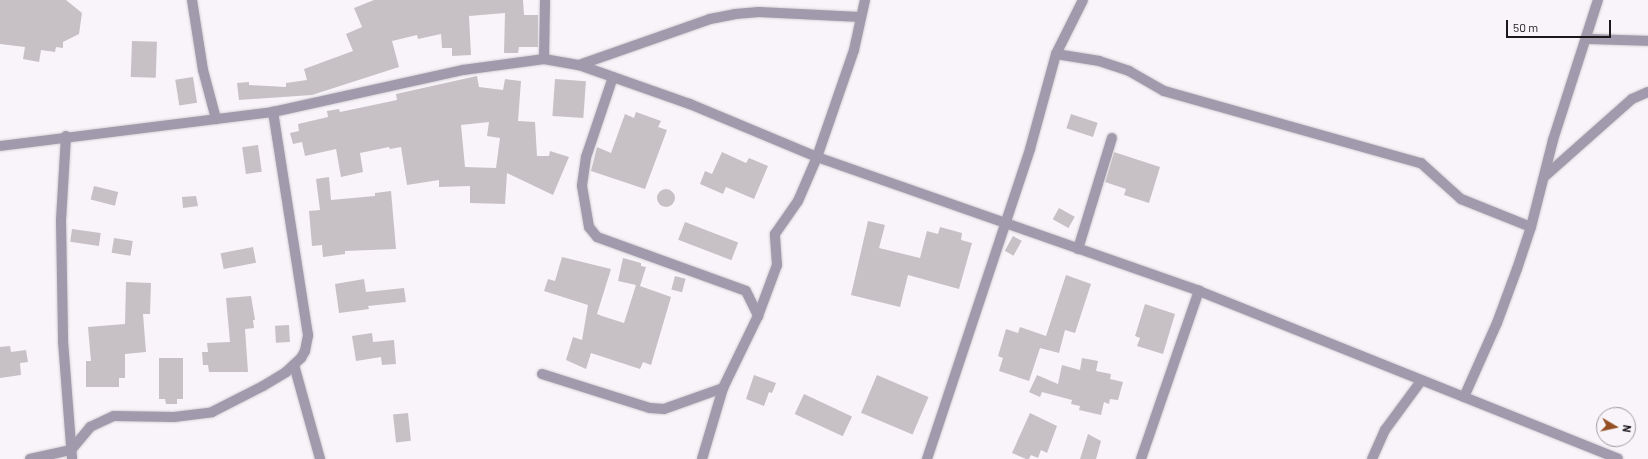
<!DOCTYPE html>
<html>
<head>
<meta charset="utf-8">
<style>
	body { margin:0 }
	#map { position:relative; width:1648px; height:459px; overflow:hidden; background:#f8f4f9; font-family:Barlow,sans-serif }
	div>[style] { position:absolute }
	[style*='--x'] { left:calc(var(--x)*1px); top:calc(var(--y)*1px); width:calc(var(--w)*1px); rotate:calc(var(--a)*1deg) }
	.building>* { inset:0; background:#c7c1c5; transform-origin:0 0 }
	.round { border-radius:50% }
	.roads { filter:drop-shadow(0 0 1px #d4d1d5) drop-shadow(0 0 1px #d4d1d5) }
	.minor>* { height:10px; margin:-5px; padding:0 5px; transform-origin:5px; border-radius:5px; background:#a09aac }
	.tertiary>* { height:10px; margin:-5px; padding:0 5px; transform-origin:5px; border-radius:5px; background:#a09aac }
	span { translate:-50% -50%; white-space:nowrap; text-align:center; line-height:1.15; -webkit-text-stroke:3px #f8f4f9; paint-order:stroke }
	.north { position:absolute; left:1596px; top:407px; width:40px; height:40px; box-sizing:border-box; background:#f8f4f9; border:1px solid #9f9ca0; border-radius:50%; rotate:99deg; font-size:11px; font-weight:700; line-height:16px; text-align:center; color:#1a181a }
	.north::after { content:''; display:block; margin:auto; width:14px; height:18px; background:#945024; clip-path:polygon(50% 0,100% 100%,50% 72%,0 100%) }
	.scale { position:absolute; left:1506px; top:20px; width:105px; height:18px; box-sizing:border-box; border:2px solid #1a181a; border-top:0; padding-left:5px; font-size:12px; line-height:14px; white-space:nowrap; color:#1a181a; -webkit-text-stroke:3px #f8f4f9; paint-order:stroke }
</style>
</head>
<body>
<div id="map">
	<div class="building">
		<div style="clip-path:polygon(0 0,66px 0,82px 13px,79px 34px,63px 42px,63px 48px,56px 47px,55px 52px,41px 50px,39px 62px,23px 59px,25px 47px,0 44px)"></div>
		<div style="clip-path:polygon(374px 0,523px 0,524px 15px,538px 15px,538px 47px,519px 47px,518px 53px,504px 53px,505px 13px,469px 16px,471px 55px,452px 56px,452px 48px,442px 48px,441px 34px,418px 39px,417px 35px,392px 41px,399px 67px,312px 95px,239px 100px,237px 83px,249px 82px,249px 85px,286px 87px,286px 83px,307px 80px,304px 69px,353px 51px,346px 34px,362px 27px,354px 8px)"></div>
		<div style="left:132px;top:41px;width:25px;height:36px;rotate:2deg"></div>
		<div style="clip-path:polygon(evenodd,477px 76px,479px 87px,503px 90px,505px 79px,521px 81px,518px 121px,535px 122px,537px 156px,549px 156px,550px 151px,569px 157px,553px 195px,507px 173px,505px 204px,470px 203px,470px 186px,439px 187px,439px 180px,407px 185px,401px 147px,390px 149px,389px 147px,360px 153px,363px 172px,341px 177px,336px 149px,305px 156px,302px 142px,293px 144px,290px 133px,299px 131px,298px 124px,328px 117px,327px 111px,339px 109px,340px 112px,397px 100px,396px 94px,477px 76px,489px 122px,487px 136px,500px 138px,496px 168px,465px 167px,461px 125px,489px 122px)"></div>
		<div style="left:193px;top:77px;width:26px;height:18px;rotate:81deg"></div>
		<div style="left:555px;top:79px;width:31px;height:37px;rotate:4deg"></div>
		<div style="clip-path:polygon(636px 112px,661px 121px,658px 127px,667px 130px,645px 189px,591px 171px,597px 147px,611px 153px,625px 114px,634px 118px)"></div>
		<div style="left:1071px;top:114px;width:28px;height:15px;rotate:18deg"></div>
		<div style="left:258px;top:145px;width:27px;height:16px;rotate:82deg"></div>
		<div style="clip-path:polygon(722px 152px,746px 163px,749px 158px,768px 166px,754px 199px,726px 187px,723px 194px,700px 184px,705px 171px,712px 174px)"></div>
		<div style="clip-path:polygon(1114px 152px,1160px 167px,1149px 203px,1124px 195px,1126px 189px,1105px 182px)"></div>
		<div style="clip-path:polygon(329px 177px,331px 200px,375px 196px,375px 193px,391px 191px,396px 249px,345px 251px,345px 254px,323px 257px,322px 245px,312px 246px,309px 211px,320px 210px,316px 179px)"></div>
		<div style="left:94px;top:186px;width:25px;height:14px;rotate:14deg"></div>
		<div class="round" style="left:657px;top:189px;width:18px;height:18px"></div>
		<div style="clip-path:polygon(196px 196px,198px 206px,183px 208px,182px 197px)"></div>
		<div style="left:1059px;top:208px;width:18px;height:13px;rotate:29deg"></div>
		<div style="clip-path:polygon(868px 221px,885px 225px,879px 248px,920px 258px,927px 231px,938px 234px,940px 227px,962px 233px,961px 240px,972px 243px,959px 289px,908px 275px,900px 307px,851px 295px)"></div>
		<div style="left:685px;top:222px;width:57px;height:19px;rotate:21deg"></div>
		<div style="left:72px;top:229px;width:29px;height:13px;rotate:8deg"></div>
		<div style="left:1013px;top:236px;width:10px;height:17px;rotate:29deg"></div>
		<div style="left:114px;top:238px;width:19px;height:15px;rotate:9deg"></div>
		<div style="left:253px;top:247px;width:16px;height:33px;rotate:79deg"></div>
		<div style="clip-path:polygon(562px 257px,611px 269px,597px 314px,602px 316px,624px 323px,636px 285px,618px 281px,623px 258px,641px 263px,641px 266px,646px 267px,640px 286px,671px 297px,651px 365px,643px 362px,640px 369px,591px 353px,586px 369px,566px 360px,573px 337px,582px 340px,588px 305px,544px 291px,548px 279px,555px 281px)"></div>
		<div style="clip-path:polygon(1066px 275px,1091px 284px,1075px 333px,1065px 330px,1059px 353px,1040px 348px,1029px 381px,999px 371px,1003px 358px,998px 356px,1006px 329px,1018px 333px,1020px 327px,1046px 336px)"></div>
		<div style="left:675px;top:276px;width:11px;height:14px;rotate:15deg"></div>
		<div style="clip-path:polygon(364px 279px,366px 292px,404px 288px,406px 302px,368px 306px,369px 309px,339px 313px,335px 284px)"></div>
		<div style="clip-path:polygon(126px 282px,151px 283px,150px 314px,143px 314px,146px 352px,125px 354px,125px 378px,119px 378px,119px 387px,86px 387px,86px 361px,91px 361px,88px 327px,125px 324px)"></div>
		<div style="clip-path:polygon(251px 296px,255px 320px,253px 320px,254px 328px,245px 329px,248px 372px,209px 372px,208px 365px,203px 365px,202px 352px,208px 352px,207px 343px,230px 342px,226px 298px)"></div>
		<div style="clip-path:polygon(1145px 304px,1175px 314px,1163px 354px,1137px 346px,1140px 338px,1135px 336px)"></div>
		<div style="left:289px;top:325px;width:17px;height:14px;rotate:87deg"></div>
		<div style="clip-path:polygon(372px 333px,373px 342px,394px 340px,396px 364px,382px 365px,381px 357px,356px 361px,352px 336px)"></div>
		<div style="clip-path:polygon(10px 346px,11px 352px,26px 350px,28px 362px,20px 363px,21px 375px,0 378px,0 347px)"></div>
		<div style="clip-path:polygon(159px 358px,183px 358px,183px 399px,177px 399px,177px 404px,166px 404px,165px 399px,159px 399px)"></div>
		<div style="clip-path:polygon(1082px 358px,1098px 361px,1096px 371px,1111px 374px,1110px 379px,1123px 382px,1118px 400px,1110px 399px,1109px 404px,1104px 402px,1101px 415px,1079px 410px,1080px 406px,1071px 404px,1072px 400px,1042px 392px,1040px 397px,1029px 392px,1037px 375px,1058px 384px,1062px 365px,1080px 370px)"></div>
		<div style="clip-path:polygon(754px 375px,776px 383px,772px 393px,769px 392px,764px 406px,746px 399px)"></div>
		<div style="left:877px;top:375px;width:56px;height:41px;rotate:23deg"></div>
		<div style="left:804px;top:394px;width:53px;height:22px;rotate:25deg"></div>
		<div style="left:408px;top:413px;width:28px;height:15px;rotate:84deg"></div>
		<div style="clip-path:polygon(1030px 413px,1057px 426px,1047px 453px,1041px 450px,1038px 458px,1031px 455px,1029px 459px,1026px 459px,1012px 453px)"></div>
		<div style="clip-path:polygon(1088px 434px,1101px 441px,1096px 459px,1080px 459px)"></div>
	</div>
	<div class="roads">
		<div class="minor">
			<div style="--x:192;--y:0;--w:71;--a:81.1"></div>
			<div style="--x:203;--y:70;--w:51;--a:75.1"></div>
			<div style="--x:1586;--y:39;--w:62;--a:1.8"></div>
			<div style="--x:1056;--y:54;--w:44;--a:9.2"></div>
			<div style="--x:1099;--y:61;--w:32;--a:18"></div>
			<div style="--x:1129;--y:71;--w:40;--a:29.7"></div>
			<div style="--x:1164;--y:91;--w:267;--a:15.7"></div>
			<div style="--x:1421;--y:163;--w:54;--a:42"></div>
			<div style="--x:1461;--y:199;--w:75;--a:21.8"></div>
			<div style="--x:544;--y:59;--w:59;--a:-89"></div>
			<div style="--x:579;--y:65;--w:139;--a:-19.3"></div>
			<div style="--x:710;--y:19;--w:25;--a:-11"></div>
			<div style="--x:735;--y:14;--w:24;--a:-5"></div>
			<div style="--x:759;--y:12;--w:101;--a:2.8"></div>
			<div style="--x:613;--y:77;--w:84;--a:108.6"></div>
			<div style="--x:586;--y:157;--w:29;--a:98"></div>
			<div style="--x:582;--y:186;--w:42;--a:80.3"></div>
			<div style="--x:589;--y:227;--w:13;--a:51"></div>
			<div style="--x:597;--y:237;--w:158;--a:19.9"></div>
			<div style="--x:746;--y:291;--w:28;--a:64"></div>
			<div style="--x:66;--y:136;--w:85;--a:93.4"></div>
			<div style="--x:61;--y:221;--w:120;--a:89"></div>
			<div style="--x:63;--y:341;--w:118;--a:85.6"></div>
			<div style="--x:1544;--y:177;--w:118;--a:-41.6"></div>
			<div style="--x:1632;--y:99;--w:17;--a:-24"></div>
			<div style="--x:1078;--y:249;--w:116;--a:-73"></div>
			<div style="--x:294;--y:365;--w:98;--a:74.5"></div>
			<div style="--x:542;--y:374;--w:113;--a:17.5"></div>
			<div style="--x:650;--y:408;--w:14;--a:4"></div>
			<div style="--x:664;--y:409;--w:63;--a:-19.6"></div>
			<div style="--x:1464;--y:397;--w:81;--a:-66"></div>
			<div style="--x:1497;--y:323;--w:58;--a:-69.7"></div>
			<div style="--x:1517;--y:269;--w:44;--a:-71.6"></div>
			<div style="--x:1531;--y:227;--w:90;--a:-75.8"></div>
			<div style="--x:1553;--y:140;--w:147;--a:-72.2"></div>
			<div style="--x:30;--y:459;--w:42;--a:-12.4"></div>
			<div style="--x:71;--y:450;--w:30;--a:-50"></div>
			<div style="--x:90;--y:427;--w:26;--a:-25"></div>
			<div style="--x:114;--y:416;--w:60;--a:1"></div>
			<div style="--x:174;--y:417;--w:38;--a:-7"></div>
			<div style="--x:212;--y:412;--w:57;--a:-27"></div>
			<div style="--x:263;--y:386;--w:27;--a:-31"></div>
			<div style="--x:286;--y:372;--w:21;--a:-43"></div>
			<div style="--x:301;--y:358;--w:8;--a:-60"></div>
			<div style="--x:305;--y:351;--w:16;--a:-79"></div>
			<div style="--x:308;--y:335;--w:226;--a:-98.9"></div>
			<div style="--x:702;--y:459;--w:74;--a:-73.5"></div>
			<div style="--x:723;--y:388;--w:80;--a:-64.1"></div>
			<div style="--x:758;--y:316;--w:54;--a:-69.6"></div>
			<div style="--x:777;--y:265;--w:31;--a:-94"></div>
			<div style="--x:775;--y:234;--w:40;--a:-55.1"></div>
			<div style="--x:798;--y:201;--w:48;--a:-66.6"></div>
			<div style="--x:817;--y:157;--w:113;--a:-70.9"></div>
			<div style="--x:854;--y:50;--w:51;--a:-77.6"></div>
			<div style="--x:927;--y:459;--w:327;--a:-71.6"></div>
			<div style="--x:1030;--y:149;--w:98;--a:-74.7"></div>
			<div style="--x:1056;--y:54;--w:60;--a:-63.4"></div>
			<div style="--x:1141;--y:459;--w:178;--a:-71"></div>
			<div style="--x:1372;--y:459;--w:32;--a:-66"></div>
			<div style="--x:1385;--y:430;--w:61;--a:-53.7"></div>
		</div>
		<div class="tertiary">
			<div style="--x:0;--y:146;--w:275;--a:-7.1"></div>
			<div style="--x:273;--y:112;--w:195;--a:-12.5"></div>
			<div style="--x:463;--y:70;--w:82;--a:-7.7"></div>
			<div style="--x:544;--y:59;--w:36;--a:10"></div>
			<div style="--x:579;--y:65;--w:118;--a:19.4"></div>
			<div style="--x:690;--y:104;--w:138;--a:22.7"></div>
			<div style="--x:817;--y:157;--w:405;--a:19.3"></div>
			<div style="--x:1199;--y:291;--w:451;--a:21.8"></div>
		</div>
	</div>
	<div class="north">N</div>
	<div class="scale">50 m</div>
</div>
</body>
</html>
